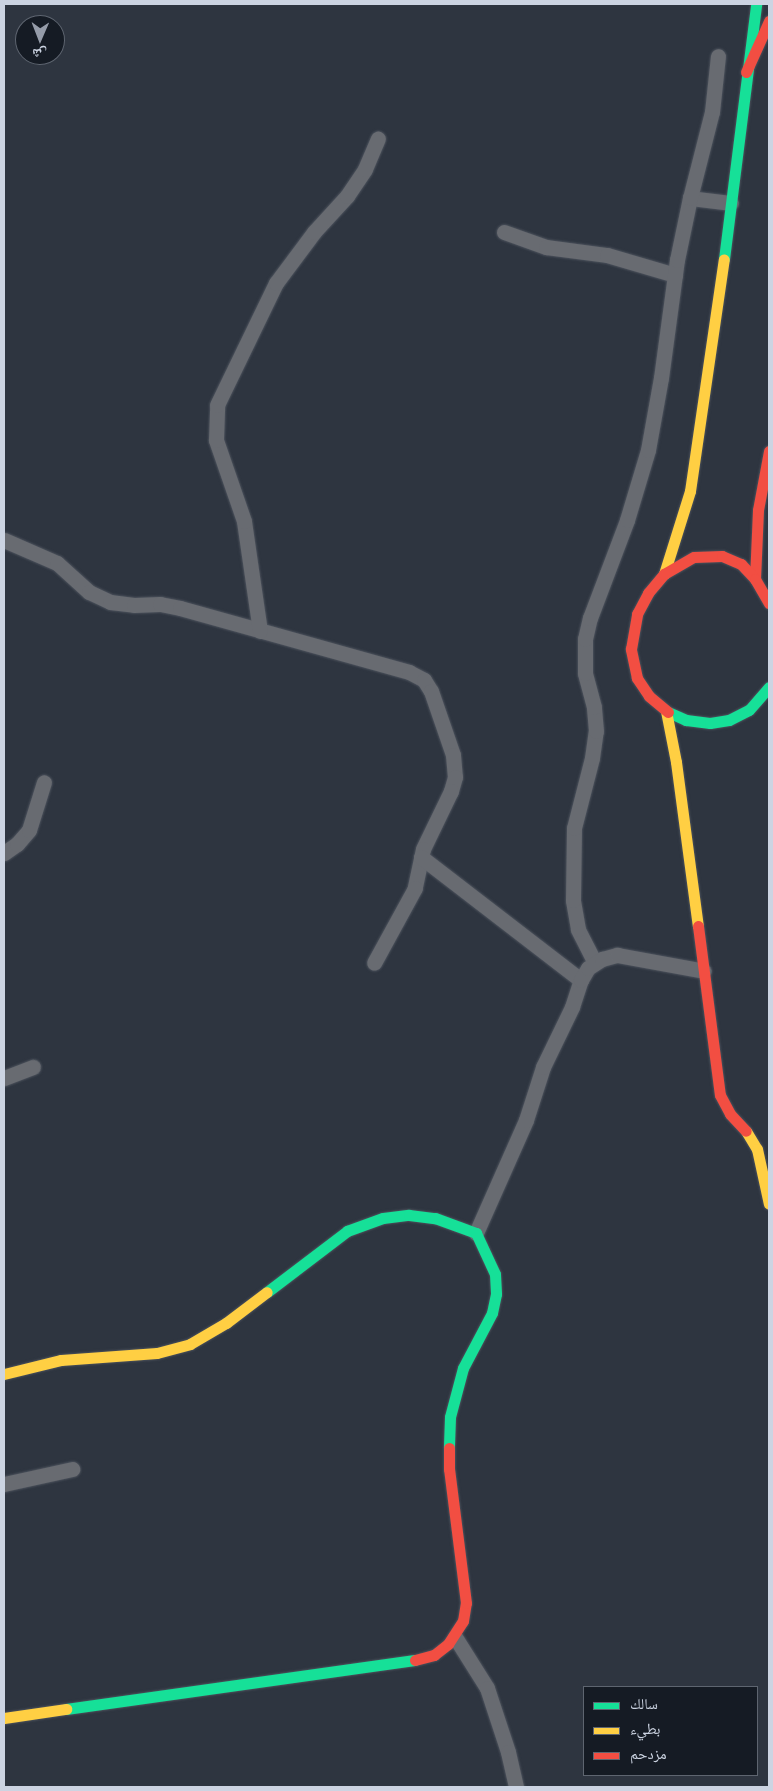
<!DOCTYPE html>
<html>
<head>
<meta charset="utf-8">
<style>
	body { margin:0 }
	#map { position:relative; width:773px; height:1791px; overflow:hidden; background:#2e3540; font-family:Roboto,"Noto Naskh Arabic",sans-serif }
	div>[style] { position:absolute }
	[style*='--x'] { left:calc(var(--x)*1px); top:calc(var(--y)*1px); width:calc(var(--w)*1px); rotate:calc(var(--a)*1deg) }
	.roads { filter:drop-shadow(0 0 1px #4c525c) drop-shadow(0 0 1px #4c525c) }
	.street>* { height:15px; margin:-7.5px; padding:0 7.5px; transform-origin:7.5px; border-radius:7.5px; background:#686b71 }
	.fast>* { height:11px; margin:-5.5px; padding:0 5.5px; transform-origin:5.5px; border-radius:5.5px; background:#16e098 }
	.slow>* { height:11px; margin:-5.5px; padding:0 5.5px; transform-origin:5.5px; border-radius:5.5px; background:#ffcf43 }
	.jam>* { height:11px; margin:-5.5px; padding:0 5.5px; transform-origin:5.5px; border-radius:5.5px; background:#f24e42 }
	span { translate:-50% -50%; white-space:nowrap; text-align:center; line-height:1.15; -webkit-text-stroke:5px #151b24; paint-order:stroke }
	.frame { position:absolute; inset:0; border:5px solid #ccd4e2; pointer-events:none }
	.legend { position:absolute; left:583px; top:1686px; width:175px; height:90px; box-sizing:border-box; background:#151b24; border:1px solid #5e6570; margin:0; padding:6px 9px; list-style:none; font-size:15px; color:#ccd4e2 }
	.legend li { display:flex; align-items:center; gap:10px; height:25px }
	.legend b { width:25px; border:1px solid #5e6570 }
	.north { position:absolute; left:15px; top:15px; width:50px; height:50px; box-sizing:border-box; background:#151b24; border:1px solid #5e6570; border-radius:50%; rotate:181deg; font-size:14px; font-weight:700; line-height:20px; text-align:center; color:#ccd4e2 }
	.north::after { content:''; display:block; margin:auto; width:18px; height:22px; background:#959ca9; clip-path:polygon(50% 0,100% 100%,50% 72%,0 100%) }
</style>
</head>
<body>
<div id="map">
	<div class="roads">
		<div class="street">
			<div style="--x:690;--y:198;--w:41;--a:7"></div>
			<div style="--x:504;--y:232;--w:45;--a:19.7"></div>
			<div style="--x:546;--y:247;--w:62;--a:7.5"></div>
			<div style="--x:607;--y:255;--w:71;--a:16.4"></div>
			<div style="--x:4;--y:540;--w:58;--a:23.5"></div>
			<div style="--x:57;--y:563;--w:43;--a:42.2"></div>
			<div style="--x:89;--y:592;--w:23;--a:25"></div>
			<div style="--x:110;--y:602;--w:24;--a:7"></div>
			<div style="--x:134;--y:605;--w:26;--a:-2"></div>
			<div style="--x:160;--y:604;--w:20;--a:11"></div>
			<div style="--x:180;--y:608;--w:238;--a:15.6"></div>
			<div style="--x:409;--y:672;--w:17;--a:28"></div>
			<div style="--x:424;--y:680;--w:13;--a:58"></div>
			<div style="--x:431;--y:691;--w:68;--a:71"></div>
			<div style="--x:453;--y:755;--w:22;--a:85"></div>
			<div style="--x:455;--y:777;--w:15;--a:106"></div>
			<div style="--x:451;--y:791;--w:64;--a:115.8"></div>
			<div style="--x:423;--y:849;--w:40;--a:102"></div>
			<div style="--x:415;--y:888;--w:85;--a:118.7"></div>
			<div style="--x:260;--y:631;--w:111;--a:-98.3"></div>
			<div style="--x:244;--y:521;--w:86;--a:-109.1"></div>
			<div style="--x:216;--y:440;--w:35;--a:-88"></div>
			<div style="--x:217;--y:405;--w:136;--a:-64.2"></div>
			<div style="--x:276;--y:283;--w:64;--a:-53.3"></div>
			<div style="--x:314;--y:232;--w:49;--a:-47.5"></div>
			<div style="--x:347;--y:196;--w:32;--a:-56"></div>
			<div style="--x:365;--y:169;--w:33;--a:-67"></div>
			<div style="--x:4;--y:853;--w:16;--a:-35"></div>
			<div style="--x:17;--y:844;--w:18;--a:-49"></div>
			<div style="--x:29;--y:830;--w:50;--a:-72.6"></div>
			<div style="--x:421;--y:857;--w:202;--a:37.6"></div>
			<div style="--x:595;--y:963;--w:38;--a:-117"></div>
			<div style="--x:578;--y:929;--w:29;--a:-100"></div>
			<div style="--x:573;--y:900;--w:72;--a:-89.2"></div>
			<div style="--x:574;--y:828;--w:72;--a:-75.6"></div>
			<div style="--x:592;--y:758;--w:27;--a:-82"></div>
			<div style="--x:596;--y:731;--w:24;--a:-95"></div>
			<div style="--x:594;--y:707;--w:35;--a:-105"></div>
			<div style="--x:585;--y:673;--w:34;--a:-90"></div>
			<div style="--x:585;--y:639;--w:22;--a:-77"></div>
			<div style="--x:590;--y:618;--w:105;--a:-69.3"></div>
			<div style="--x:627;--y:520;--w:73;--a:-73.3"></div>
			<div style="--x:648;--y:450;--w:73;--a:-79.8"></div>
			<div style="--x:661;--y:378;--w:119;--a:-82.3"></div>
			<div style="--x:677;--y:260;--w:63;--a:-78.2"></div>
			<div style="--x:690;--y:198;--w:89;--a:-75.7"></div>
			<div style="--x:712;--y:112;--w:56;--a:-83.9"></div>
			<div style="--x:4;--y:1078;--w:31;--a:-21"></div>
			<div style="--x:476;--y:1233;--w:124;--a:-66.1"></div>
			<div style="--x:526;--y:1120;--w:56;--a:-72.2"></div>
			<div style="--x:543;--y:1067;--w:67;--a:-64.2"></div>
			<div style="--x:572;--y:1007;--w:28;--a:-72"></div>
			<div style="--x:581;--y:980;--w:14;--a:-60"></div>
			<div style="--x:588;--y:968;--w:17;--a:-33"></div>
			<div style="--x:602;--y:959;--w:16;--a:-15"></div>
			<div style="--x:617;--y:955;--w:88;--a:10.4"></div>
			<div style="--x:4;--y:1484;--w:70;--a:-12.4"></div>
			<div style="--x:455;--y:1637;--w:60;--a:57.9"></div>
			<div style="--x:487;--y:1688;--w:67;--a:71.8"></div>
			<div style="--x:508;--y:1752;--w:36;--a:77"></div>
		</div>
		<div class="fast">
			<div style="--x:724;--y:259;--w:257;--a:-82.8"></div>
			<div style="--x:668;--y:712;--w:20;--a:24"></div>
			<div style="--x:686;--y:720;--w:24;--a:7"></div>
			<div style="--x:710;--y:723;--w:19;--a:-9"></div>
			<div style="--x:729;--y:720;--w:22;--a:-27"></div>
			<div style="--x:749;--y:710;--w:30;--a:-49"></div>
			<div style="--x:267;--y:1292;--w:101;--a:-37.3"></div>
			<div style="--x:347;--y:1231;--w:38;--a:-20"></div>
			<div style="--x:383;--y:1218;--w:26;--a:-7"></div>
			<div style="--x:409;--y:1215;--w:26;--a:7"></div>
			<div style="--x:435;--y:1218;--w:44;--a:20.1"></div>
			<div style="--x:476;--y:1233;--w:45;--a:65.1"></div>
			<div style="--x:495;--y:1274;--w:20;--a:87"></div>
			<div style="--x:496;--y:1294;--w:19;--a:102"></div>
			<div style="--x:492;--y:1313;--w:62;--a:117.8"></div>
			<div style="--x:463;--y:1368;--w:51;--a:104.9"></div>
			<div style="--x:450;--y:1417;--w:31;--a:92"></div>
			<div style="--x:66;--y:1709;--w:352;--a:-8"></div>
		</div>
		<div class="slow">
			<div style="--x:664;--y:574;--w:87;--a:-72.6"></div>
			<div style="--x:690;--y:491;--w:234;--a:-81.7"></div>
			<div style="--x:666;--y:711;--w:52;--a:78.9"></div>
			<div style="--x:676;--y:762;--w:165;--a:82.4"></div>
			<div style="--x:746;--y:1131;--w:21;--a:59"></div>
			<div style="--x:757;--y:1149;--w:56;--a:77.7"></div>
			<div style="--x:4;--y:1374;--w:59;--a:-13.8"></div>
			<div style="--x:61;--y:1360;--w:96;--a:-4.2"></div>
			<div style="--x:157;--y:1353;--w:34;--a:-15"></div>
			<div style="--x:190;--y:1344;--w:42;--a:-30.3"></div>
			<div style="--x:226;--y:1323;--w:51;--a:-37.1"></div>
			<div style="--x:4;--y:1718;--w:63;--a:-8.3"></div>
		</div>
		<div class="jam">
			<div style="--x:746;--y:72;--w:56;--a:-65.7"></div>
			<div style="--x:755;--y:579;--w:69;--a:-87.5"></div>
			<div style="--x:758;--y:510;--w:60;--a:-79.4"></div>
			<div style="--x:668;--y:712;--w:25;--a:-140"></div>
			<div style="--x:649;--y:696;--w:22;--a:-124"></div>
			<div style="--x:637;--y:678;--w:30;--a:-102"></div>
			<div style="--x:631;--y:649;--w:36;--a:-80"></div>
			<div style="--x:637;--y:614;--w:24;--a:-62"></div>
			<div style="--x:648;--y:593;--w:25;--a:-50"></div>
			<div style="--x:664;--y:574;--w:34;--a:-30"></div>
			<div style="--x:694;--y:557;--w:28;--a:-2"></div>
			<div style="--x:722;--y:556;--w:21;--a:23"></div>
			<div style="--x:741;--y:564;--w:21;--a:47"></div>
			<div style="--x:755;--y:579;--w:28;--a:60"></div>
			<div style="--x:698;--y:926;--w:170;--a:82.6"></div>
			<div style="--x:720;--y:1095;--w:21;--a:62"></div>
			<div style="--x:730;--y:1114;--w:23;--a:47"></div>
			<div style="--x:415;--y:1660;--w:20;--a:-15"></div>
			<div style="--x:434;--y:1655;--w:18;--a:-38"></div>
			<div style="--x:448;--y:1644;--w:27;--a:-57"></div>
			<div style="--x:463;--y:1621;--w:18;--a:-81"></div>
			<div style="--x:466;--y:1603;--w:135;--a:-97.2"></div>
			<div style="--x:449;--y:1469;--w:21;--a:-90"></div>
		</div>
	</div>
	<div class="frame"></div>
	<ul class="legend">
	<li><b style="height:6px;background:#16e098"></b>سالك</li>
	<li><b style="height:6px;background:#ffcf43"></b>بطيء</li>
	<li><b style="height:6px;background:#f24e42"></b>مزدحم</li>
	</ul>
	<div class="north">ش</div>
</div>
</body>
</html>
